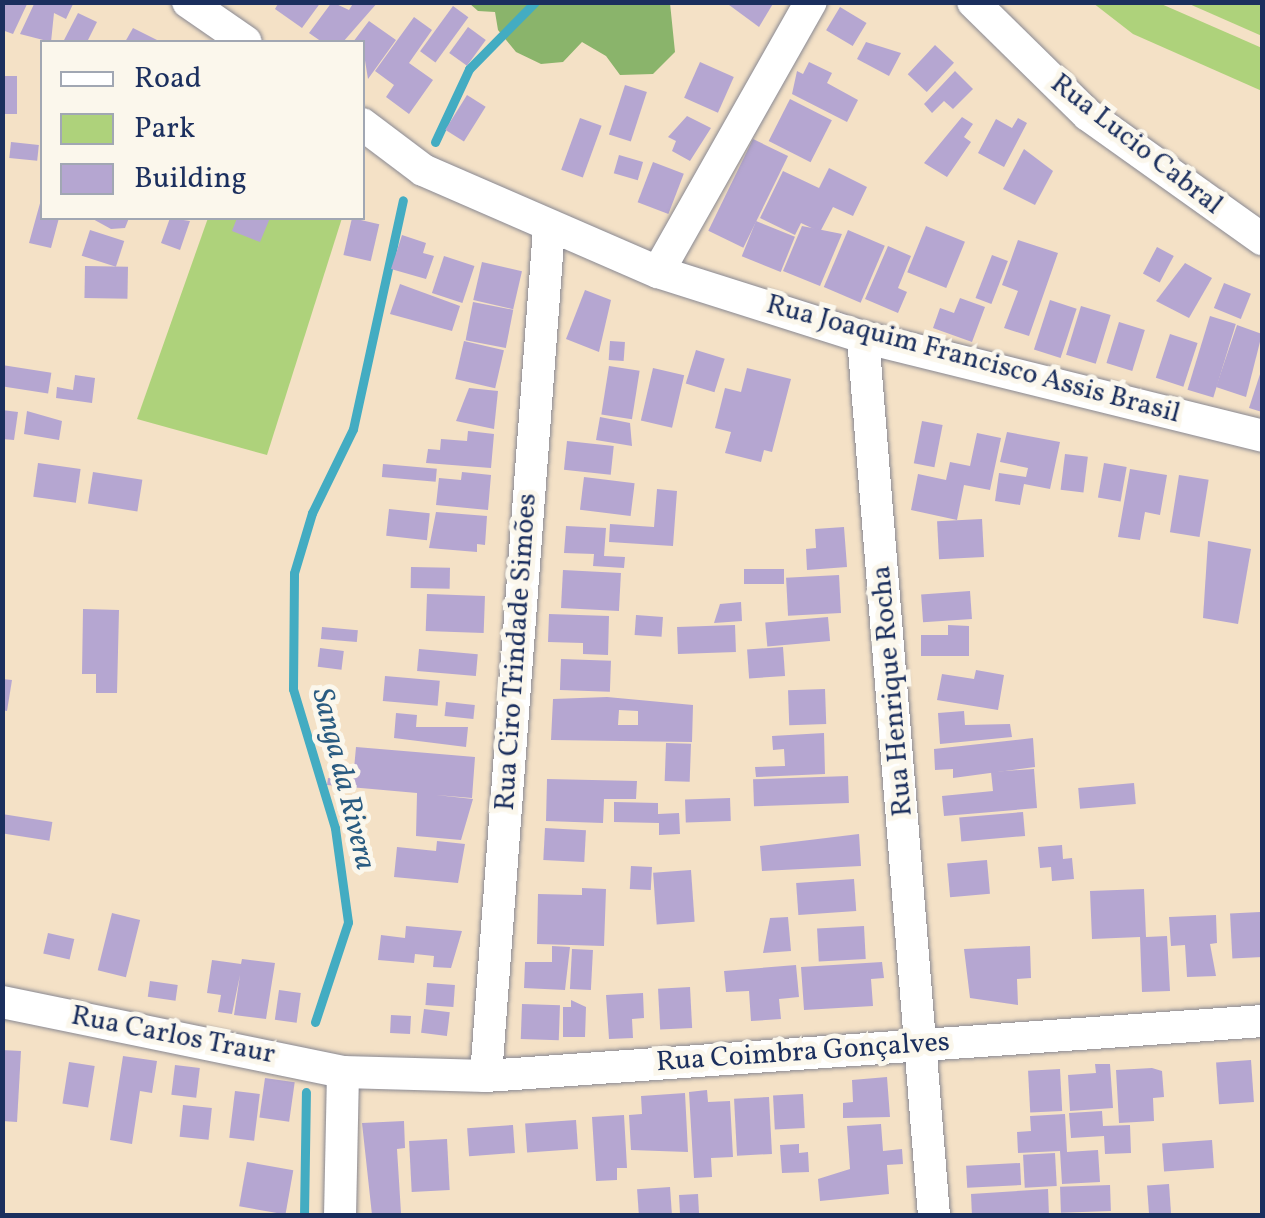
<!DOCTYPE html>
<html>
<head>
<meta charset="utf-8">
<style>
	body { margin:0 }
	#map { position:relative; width:1265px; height:1218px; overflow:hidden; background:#f4e1c6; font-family:Vollkorn,serif }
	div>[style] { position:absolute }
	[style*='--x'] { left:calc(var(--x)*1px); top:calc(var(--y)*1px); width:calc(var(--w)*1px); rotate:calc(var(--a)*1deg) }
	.green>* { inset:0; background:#aed27b }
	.forest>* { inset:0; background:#8ab46b }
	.stream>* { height:9px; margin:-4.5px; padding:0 4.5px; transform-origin:4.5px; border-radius:4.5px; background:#43acc2 }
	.building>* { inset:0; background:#b5a6d1; transform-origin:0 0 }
	.roads { filter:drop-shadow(0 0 2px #888892) drop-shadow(0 0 2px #888892) }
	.minor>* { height:32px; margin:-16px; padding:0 16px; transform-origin:16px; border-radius:16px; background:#fff }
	span { translate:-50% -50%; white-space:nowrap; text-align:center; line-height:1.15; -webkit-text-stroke:10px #fbf7ec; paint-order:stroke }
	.street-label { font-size:28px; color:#1b2f5e }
	.water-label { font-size:30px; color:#295b81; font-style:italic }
	.frame { position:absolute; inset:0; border:5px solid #1b2f5e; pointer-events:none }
	.legend { position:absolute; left:40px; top:40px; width:325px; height:180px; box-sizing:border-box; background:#fbf7ec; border:2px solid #a1a7b3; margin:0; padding:12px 18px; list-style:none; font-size:30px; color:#1b2f5e }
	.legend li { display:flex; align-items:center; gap:20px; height:50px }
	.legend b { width:50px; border:2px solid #a1a7b3 }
</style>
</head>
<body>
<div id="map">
	<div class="green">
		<div style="clip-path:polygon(1093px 3px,1159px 3px,1262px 48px,1262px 91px,1133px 34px)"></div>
		<div style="clip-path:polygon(1187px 3px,1262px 3px,1262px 36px)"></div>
		<div style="clip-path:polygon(208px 218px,342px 218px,267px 455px,137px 419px)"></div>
	</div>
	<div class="forest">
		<div style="clip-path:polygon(469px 3px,670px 3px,675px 52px,653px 74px,620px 75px,606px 56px,582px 42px,563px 62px,541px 64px,516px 52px,498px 30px,495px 12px,478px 11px)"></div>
	</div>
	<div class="stream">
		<div style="--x:435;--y:142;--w:81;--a:-65"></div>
		<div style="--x:469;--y:69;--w:94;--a:-45.4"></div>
		<div style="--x:315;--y:1022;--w:105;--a:-71.7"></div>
		<div style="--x:348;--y:922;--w:95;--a:-97.9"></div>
		<div style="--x:335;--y:828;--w:145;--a:-106.8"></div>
		<div style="--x:293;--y:689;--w:116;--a:-89.5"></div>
		<div style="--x:294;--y:573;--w:63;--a:-73.3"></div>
		<div style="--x:312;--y:513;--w:93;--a:-64"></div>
		<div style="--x:353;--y:429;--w:234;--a:-77.7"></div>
		<div style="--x:304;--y:1216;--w:124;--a:-89.1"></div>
	</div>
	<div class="building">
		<div style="clip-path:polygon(2px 2px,28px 2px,13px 34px,2px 30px)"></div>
		<div style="clip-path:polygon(35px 2px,74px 2px,66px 19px,54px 13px,51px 42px,20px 34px)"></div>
		<div style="clip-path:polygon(279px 2px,321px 2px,302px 28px,275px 9px)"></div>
		<div style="clip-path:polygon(332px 2px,349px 10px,354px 2px,378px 2px,343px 42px,322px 42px,309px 33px)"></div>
		<div style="clip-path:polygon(725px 2px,774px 2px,759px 27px)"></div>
		<div style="left:453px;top:6px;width:19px;height:56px;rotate:36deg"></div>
		<div style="left:840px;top:7px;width:31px;height:27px;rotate:31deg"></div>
		<div style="clip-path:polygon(78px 13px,97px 22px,87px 42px,63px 42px)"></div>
		<div style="clip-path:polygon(414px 17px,432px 30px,409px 63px,433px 80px,409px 114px,386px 97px,394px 85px,375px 71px)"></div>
		<div style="clip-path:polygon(369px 21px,396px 40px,368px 79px,362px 42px,353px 42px)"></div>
		<div style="left:468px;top:27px;width:22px;height:32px;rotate:36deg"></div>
		<div style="clip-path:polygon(133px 28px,161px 42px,125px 42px)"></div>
		<div style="clip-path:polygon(866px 42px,901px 53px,889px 76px,857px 59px)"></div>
		<div style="left:935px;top:45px;width:26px;height:40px;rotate:43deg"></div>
		<div style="left:700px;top:62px;width:37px;height:39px;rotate:24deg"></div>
		<div style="clip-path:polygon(809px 62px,832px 73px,827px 83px,858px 100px,847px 122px,792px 94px,797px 71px,803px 74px)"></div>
		<div style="clip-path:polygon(955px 71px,973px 89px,953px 109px,944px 101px,932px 113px,924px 104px)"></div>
		<div style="left:2px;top:76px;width:15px;height:38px"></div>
		<div style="left:625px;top:85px;width:23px;height:52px;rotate:18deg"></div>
		<div style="left:467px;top:95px;width:22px;height:41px;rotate:32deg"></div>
		<div style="left:790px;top:99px;width:47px;height:47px;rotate:27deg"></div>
		<div style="clip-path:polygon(687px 116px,711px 128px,690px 161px,672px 151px,676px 141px,668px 137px)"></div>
		<div style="clip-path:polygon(962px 117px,973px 124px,964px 137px,971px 142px,947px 177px,924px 163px)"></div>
		<div style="left:580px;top:118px;width:23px;height:55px;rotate:20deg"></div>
		<div style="clip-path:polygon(1018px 118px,1027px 123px,1004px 167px,978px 153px,996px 119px,1012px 128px)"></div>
		<div style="left:753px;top:139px;width:39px;height:102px;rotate:26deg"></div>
		<div style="left:11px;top:142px;width:28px;height:16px;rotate:6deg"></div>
		<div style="clip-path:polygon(1024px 149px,1053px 171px,1035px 205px,1003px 189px)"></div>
		<div style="left:619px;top:155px;width:25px;height:19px;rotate:16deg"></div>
		<div style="left:653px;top:162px;width:33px;height:43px;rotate:21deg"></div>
		<div style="clip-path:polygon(829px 168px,867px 187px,853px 216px,833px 207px,820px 232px,801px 223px,795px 235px,760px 218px,783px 171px,819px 188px)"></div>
		<div style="clip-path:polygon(42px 196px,42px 218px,59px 218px,51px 248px,29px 243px)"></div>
		<div style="clip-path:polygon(91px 218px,129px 218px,125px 228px,111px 229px)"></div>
		<div style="clip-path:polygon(170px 218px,190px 221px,180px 250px,161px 243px)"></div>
		<div style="clip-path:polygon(237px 218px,270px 218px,260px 242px,232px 231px)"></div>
		<div style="left:352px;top:218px;width:28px;height:38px;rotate:13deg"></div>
		<div style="left:756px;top:221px;width:42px;height:38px;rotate:22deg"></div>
		<div style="clip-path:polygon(802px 226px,842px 234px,820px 286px,783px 271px)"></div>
		<div style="left:926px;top:226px;width:42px;height:50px;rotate:22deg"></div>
		<div style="left:90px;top:230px;width:36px;height:27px;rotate:18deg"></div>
		<div style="left:848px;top:230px;width:40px;height:62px;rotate:23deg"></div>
		<div style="clip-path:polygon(402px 235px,426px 243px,423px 253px,434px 256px,426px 279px,391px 269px)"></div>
		<div style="clip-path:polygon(1018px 240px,1058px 253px,1029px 336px,1004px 328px,1018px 291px,1002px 285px)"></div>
		<div style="clip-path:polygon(888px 246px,911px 256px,898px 288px,907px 292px,898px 313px,865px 299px)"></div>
		<div style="left:1157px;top:247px;width:19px;height:30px;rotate:28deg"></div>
		<div style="left:992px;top:255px;width:17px;height:46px;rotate:21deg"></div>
		<div style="left:444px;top:256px;width:32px;height:39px;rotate:18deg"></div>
		<div style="left:482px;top:262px;width:41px;height:39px;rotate:13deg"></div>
		<div style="clip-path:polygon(1185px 263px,1212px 278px,1189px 318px,1156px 301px)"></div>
		<div style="left:85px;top:266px;width:43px;height:32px;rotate:1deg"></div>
		<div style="left:1224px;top:283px;width:29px;height:27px;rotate:22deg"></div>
		<div style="clip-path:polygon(400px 284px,460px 306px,452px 331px,390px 314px)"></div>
		<div style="clip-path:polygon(585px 290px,611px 300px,599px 352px,566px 339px)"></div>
		<div style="clip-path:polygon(960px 298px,985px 307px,972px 342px,933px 328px,940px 308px,954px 313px)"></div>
		<div style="left:1050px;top:300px;width:28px;height:52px;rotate:18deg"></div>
		<div style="left:473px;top:302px;width:41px;height:39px;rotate:11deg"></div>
		<div style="left:1081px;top:306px;width:31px;height:51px;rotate:17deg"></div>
		<div style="left:1210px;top:316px;width:27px;height:77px;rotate:17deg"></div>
		<div style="left:1119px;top:322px;width:27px;height:43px;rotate:17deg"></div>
		<div style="clip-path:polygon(1237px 325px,1262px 334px,1246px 397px,1216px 387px)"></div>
		<div style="left:1170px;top:334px;width:29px;height:46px;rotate:18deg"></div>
		<div style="left:464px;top:341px;width:41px;height:39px;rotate:13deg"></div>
		<div style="left:610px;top:341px;width:15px;height:19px;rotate:4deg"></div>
		<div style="left:696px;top:350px;width:30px;height:35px;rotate:17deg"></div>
		<div style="left:2px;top:365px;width:50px;height:21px;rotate:9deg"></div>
		<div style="left:609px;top:366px;width:31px;height:49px;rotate:9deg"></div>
		<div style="left:653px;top:368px;width:32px;height:54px;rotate:13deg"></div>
		<div style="clip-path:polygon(747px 368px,791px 379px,772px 452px,764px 450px,761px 462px,725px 453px,731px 432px,715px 428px,725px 388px,741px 392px)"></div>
		<div style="clip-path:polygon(1262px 368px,1262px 412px,1249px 408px)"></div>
		<div style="clip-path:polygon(75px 375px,95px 378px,92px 403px,56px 398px,57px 387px,73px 390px)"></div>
		<div style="clip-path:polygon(469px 388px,498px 391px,494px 429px,456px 421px)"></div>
		<div style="clip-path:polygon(2px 410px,18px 412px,14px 440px,2px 439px)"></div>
		<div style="clip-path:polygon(27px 411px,62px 421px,59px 440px,24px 434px)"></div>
		<div style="clip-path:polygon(600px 417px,630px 423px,632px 446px,596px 440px)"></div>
		<div style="left:922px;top:421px;width:21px;height:43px;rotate:11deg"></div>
		<div style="clip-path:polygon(468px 431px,494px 434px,491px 468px,426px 463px,428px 449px,440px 450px,441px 439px,467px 441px)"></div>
		<div style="clip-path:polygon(1007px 432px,1060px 442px,1050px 489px,1024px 484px,1020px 505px,995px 501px,999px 473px,1026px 477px,1028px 468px,1000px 462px)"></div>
		<div style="clip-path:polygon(977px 433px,1001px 438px,990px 490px,964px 485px,957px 520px,911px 510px,918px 474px,946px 480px,950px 462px,970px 466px)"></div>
		<div style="left:567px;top:441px;width:47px;height:29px;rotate:6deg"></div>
		<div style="left:1065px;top:454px;width:23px;height:36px;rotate:7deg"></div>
		<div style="left:38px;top:463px;width:43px;height:34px;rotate:8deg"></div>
		<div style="left:1104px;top:463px;width:23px;height:35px;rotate:10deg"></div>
		<div style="left:383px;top:464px;width:54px;height:13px;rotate:5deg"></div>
		<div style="clip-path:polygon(1130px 469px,1167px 475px,1160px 515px,1145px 512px,1140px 540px,1118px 537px)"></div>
		<div style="left:93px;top:472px;width:50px;height:32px;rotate:9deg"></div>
		<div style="clip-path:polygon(462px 472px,491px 475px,488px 510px,436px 505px,439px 478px,461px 480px)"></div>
		<div style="left:1179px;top:475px;width:30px;height:58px;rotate:9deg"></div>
		<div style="left:584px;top:477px;width:51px;height:33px;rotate:7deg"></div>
		<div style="clip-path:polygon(657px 489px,677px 491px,673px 546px,609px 542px,610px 524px,654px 527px)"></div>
		<div style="left:389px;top:509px;width:41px;height:27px;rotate:6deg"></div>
		<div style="clip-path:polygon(436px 512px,487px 516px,485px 545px,477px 544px,477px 552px,429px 548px)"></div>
		<div style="left:982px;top:519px;width:38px;height:45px;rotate:87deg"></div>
		<div style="clip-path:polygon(566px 526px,606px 528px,604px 556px,625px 557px,624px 568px,593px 566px,594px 554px,564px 553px)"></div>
		<div style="clip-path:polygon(844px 527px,847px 567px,807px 570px,806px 549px,816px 548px,815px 529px)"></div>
		<div style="clip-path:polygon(1208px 541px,1251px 549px,1238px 624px,1203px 618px)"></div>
		<div style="left:411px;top:567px;width:39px;height:21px;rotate:1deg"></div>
		<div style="left:784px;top:569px;width:15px;height:40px;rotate:90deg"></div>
		<div style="left:563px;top:570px;width:58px;height:38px;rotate:3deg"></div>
		<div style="left:839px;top:575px;width:38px;height:53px;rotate:87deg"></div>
		<div style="left:970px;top:591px;width:28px;height:49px;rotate:86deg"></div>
		<div style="left:427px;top:594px;width:58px;height:37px;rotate:2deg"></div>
		<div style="clip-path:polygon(741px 602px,742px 621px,714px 623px,720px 604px)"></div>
		<div style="clip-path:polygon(83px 609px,119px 610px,117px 693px,96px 693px,96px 674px,82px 674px)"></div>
		<div style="clip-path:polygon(549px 614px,609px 616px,608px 655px,583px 654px,583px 643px,548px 642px)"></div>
		<div style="left:636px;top:615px;width:27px;height:20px;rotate:4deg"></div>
		<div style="left:828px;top:617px;width:24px;height:63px;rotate:85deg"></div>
		<div style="left:735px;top:625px;width:27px;height:58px;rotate:88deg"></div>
		<div style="clip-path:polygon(948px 625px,969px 626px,969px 656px,921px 656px,921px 635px,948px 635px)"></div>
		<div style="left:322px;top:627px;width:36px;height:12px;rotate:5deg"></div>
		<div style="left:783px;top:647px;width:29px;height:36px;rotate:86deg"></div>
		<div style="left:320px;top:648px;width:24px;height:19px;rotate:7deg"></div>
		<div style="left:419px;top:649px;width:59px;height:22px;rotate:5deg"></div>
		<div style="left:561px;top:659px;width:50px;height:31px;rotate:2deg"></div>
		<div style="clip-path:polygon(976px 670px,1004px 675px,998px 710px,937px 700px,942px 674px,974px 679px)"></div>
		<div style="left:385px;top:676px;width:55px;height:25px;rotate:5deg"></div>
		<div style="clip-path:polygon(2px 679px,12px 680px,7px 711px,2px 710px)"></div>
		<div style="left:825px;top:689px;width:35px;height:37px;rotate:88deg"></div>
		<div style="clip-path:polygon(evenodd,607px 697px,693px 705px,692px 742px,551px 740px,553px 699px,607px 697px,619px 710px,638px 711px,638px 725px,618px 725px,619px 710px)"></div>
		<div style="left:446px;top:702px;width:29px;height:14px;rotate:6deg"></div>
		<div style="clip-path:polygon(964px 711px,965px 725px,1010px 724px,1012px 737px,940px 744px,938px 713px)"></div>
		<div style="clip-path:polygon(396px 713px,417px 715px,416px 727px,468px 727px,466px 747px,394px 738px)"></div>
		<div style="clip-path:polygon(824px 733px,825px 774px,756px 777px,755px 767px,785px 766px,784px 749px,773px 750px,772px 736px)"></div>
		<div style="clip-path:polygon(1033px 738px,1035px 767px,953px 778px,953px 769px,935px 770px,934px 749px)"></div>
		<div style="left:666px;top:743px;width:25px;height:38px;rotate:2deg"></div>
		<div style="clip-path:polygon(356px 747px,475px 757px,472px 798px,436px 795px,473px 799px,461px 840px,416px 836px,417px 793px,327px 785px,328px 778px,353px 780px)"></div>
		<div style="clip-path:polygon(1034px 769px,1037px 808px,944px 816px,942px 796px,993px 791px,991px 772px)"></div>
		<div style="left:848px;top:776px;width:27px;height:95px;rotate:88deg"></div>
		<div style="clip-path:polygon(547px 779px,637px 781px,636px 799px,604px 799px,603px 823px,546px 821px)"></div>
		<div style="left:1134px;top:783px;width:21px;height:56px;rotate:85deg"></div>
		<div style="left:730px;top:798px;width:23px;height:45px;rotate:88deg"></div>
		<div style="clip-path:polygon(614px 802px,658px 803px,658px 814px,679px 813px,680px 834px,659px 835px,659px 823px,614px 822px)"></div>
		<div style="left:1023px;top:812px;width:24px;height:64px;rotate:85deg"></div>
		<div style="left:2px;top:814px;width:51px;height:19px;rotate:9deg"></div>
		<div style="left:545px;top:828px;width:41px;height:32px;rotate:3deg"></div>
		<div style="clip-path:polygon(859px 834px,861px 866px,762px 871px,760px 846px)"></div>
		<div style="clip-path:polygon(437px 841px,465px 844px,458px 883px,394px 877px,397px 847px,436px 851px)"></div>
		<div style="clip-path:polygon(1062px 845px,1063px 859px,1072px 858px,1074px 879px,1052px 881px,1051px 867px,1040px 868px,1038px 847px)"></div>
		<div style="left:987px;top:860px;width:34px;height:40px;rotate:85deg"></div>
		<div style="left:631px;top:866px;width:21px;height:23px;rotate:3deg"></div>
		<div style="left:691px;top:870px;width:52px;height:38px;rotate:86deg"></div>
		<div style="left:854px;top:879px;width:32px;height:58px;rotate:86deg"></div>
		<div style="clip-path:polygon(582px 888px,606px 889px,604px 946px,537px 944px,538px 894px,582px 895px)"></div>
		<div style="clip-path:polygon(1144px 889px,1146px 937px,1167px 936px,1170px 991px,1142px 992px,1140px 937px,1092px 939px,1090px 891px)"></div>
		<div style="left:1260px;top:912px;width:45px;height:30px;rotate:87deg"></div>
		<div style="left:112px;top:913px;width:29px;height:59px;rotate:14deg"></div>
		<div style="clip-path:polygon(1216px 915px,1217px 943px,1210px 944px,1216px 976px,1187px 977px,1185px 945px,1171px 946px,1169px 917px)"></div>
		<div style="clip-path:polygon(788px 917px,791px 951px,763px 953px,770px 918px)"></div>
		<div style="clip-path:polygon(406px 926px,462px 931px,451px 968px,433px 967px,434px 956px,415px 954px,414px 963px,378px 960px,381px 935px,405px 938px)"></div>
		<div style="left:864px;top:926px;width:33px;height:47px;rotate:87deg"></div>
		<div style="left:48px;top:933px;width:27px;height:21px;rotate:13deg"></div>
		<div style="clip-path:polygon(552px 946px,570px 947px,565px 990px,524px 988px,525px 962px,552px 962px)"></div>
		<div style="clip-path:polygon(1030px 946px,1031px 978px,1017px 979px,1018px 1005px,970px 998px,964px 949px)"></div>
		<div style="left:572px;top:949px;width:21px;height:40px;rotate:3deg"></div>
		<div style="clip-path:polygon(242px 959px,275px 963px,266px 1019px,234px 1015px,240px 975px,232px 1014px,218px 1012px,221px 995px,207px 993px,212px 960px,241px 964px)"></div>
		<div style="clip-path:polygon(882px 962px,884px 978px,871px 979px,873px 1006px,804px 1010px,801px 967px)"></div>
		<div style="clip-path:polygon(796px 965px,799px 997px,779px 999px,781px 1019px,751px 1021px,749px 991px,726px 992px,724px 971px)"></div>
		<div style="left:150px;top:981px;width:28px;height:16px;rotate:8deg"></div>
		<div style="left:427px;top:983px;width:28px;height:22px;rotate:4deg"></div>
		<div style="left:690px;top:987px;width:41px;height:32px;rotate:87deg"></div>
		<div style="left:279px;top:990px;width:22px;height:30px;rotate:8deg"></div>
		<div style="clip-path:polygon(643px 993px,644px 1018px,632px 1019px,633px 1038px,609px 1039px,606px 995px)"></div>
		<div style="clip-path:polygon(571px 1000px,586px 1007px,585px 1037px,563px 1037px,563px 1007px,571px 1007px)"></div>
		<div style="left:522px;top:1004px;width:38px;height:35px;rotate:2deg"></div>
		<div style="left:424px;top:1009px;width:26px;height:24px;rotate:7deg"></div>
		<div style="left:391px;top:1015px;width:20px;height:18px;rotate:3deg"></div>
		<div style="clip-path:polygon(2px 1050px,21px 1051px,17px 1122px,2px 1121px)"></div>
		<div style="clip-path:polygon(123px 1056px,157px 1061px,152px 1093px,140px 1091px,132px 1144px,110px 1140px)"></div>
		<div style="left:1251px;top:1060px;width:42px;height:35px;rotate:86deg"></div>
		<div style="left:69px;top:1062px;width:26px;height:42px;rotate:9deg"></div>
		<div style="clip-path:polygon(1095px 1064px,1110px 1064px,1113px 1108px,1070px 1111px,1068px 1075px,1096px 1073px)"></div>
		<div style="left:175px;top:1065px;width:25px;height:30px;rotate:7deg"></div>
		<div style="clip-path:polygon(1152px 1068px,1162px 1071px,1164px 1097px,1153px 1098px,1154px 1121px,1119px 1123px,1116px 1070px)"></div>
		<div style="left:1060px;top:1069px;width:42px;height:32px;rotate:87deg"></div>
		<div style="clip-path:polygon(887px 1077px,890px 1117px,843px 1118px,843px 1103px,853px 1102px,852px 1080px)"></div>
		<div style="left:265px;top:1078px;width:30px;height:40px;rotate:8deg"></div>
		<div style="clip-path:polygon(707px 1090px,708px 1102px,730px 1101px,733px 1157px,711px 1158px,712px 1177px,694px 1178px,689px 1092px)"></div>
		<div style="left:235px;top:1091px;width:25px;height:47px;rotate:7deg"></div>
		<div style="clip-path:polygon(685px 1093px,688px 1152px,631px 1150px,629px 1115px,642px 1114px,641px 1096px)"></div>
		<div style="left:803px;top:1094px;width:34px;height:30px;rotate:87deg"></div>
		<div style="left:769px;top:1097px;width:57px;height:35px;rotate:87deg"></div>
		<div style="left:183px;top:1105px;width:29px;height:32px;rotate:6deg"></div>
		<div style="clip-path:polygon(1102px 1111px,1103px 1126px,1130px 1125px,1131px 1153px,1105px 1154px,1104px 1136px,1071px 1138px,1069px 1113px)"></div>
		<div style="clip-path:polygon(1065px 1114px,1067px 1152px,1098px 1150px,1100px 1182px,1062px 1184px,1060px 1151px,1018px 1153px,1017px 1132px,1031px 1131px,1030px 1116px)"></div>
		<div style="clip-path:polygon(624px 1115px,627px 1168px,617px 1168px,617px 1180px,596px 1181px,592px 1117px)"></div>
		<div style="left:576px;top:1120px;width:29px;height:51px;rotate:86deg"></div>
		<div style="clip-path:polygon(404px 1121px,405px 1148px,397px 1149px,401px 1213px,372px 1215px,362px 1123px)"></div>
		<div style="clip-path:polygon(881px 1124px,883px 1151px,902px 1149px,903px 1164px,887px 1165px,889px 1194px,820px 1201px,818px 1179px,850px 1169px,847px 1126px)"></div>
		<div style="left:513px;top:1125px;width:28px;height:46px;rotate:86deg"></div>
		<div style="left:447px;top:1139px;width:51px;height:38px;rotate:87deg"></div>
		<div style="left:1212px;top:1140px;width:28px;height:50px;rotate:86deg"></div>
		<div style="clip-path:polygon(799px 1144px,799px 1153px,808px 1152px,809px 1172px,782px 1173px,780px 1145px)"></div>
		<div style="left:1055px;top:1153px;width:33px;height:32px;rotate:87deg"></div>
		<div style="left:247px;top:1162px;width:47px;height:45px;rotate:10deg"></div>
		<div style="left:1020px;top:1163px;width:22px;height:54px;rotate:87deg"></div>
		<div style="left:1169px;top:1184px;width:32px;height:22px;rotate:86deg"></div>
		<div style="left:1110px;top:1185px;width:26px;height:50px;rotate:88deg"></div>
		<div style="left:670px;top:1187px;width:29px;height:33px;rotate:86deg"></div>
		<div style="clip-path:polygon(1048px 1189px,1049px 1216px,972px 1216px,971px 1194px)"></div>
		<div style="left:698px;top:1194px;width:22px;height:19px;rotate:87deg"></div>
	</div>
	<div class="roads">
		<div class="minor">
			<div style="--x:188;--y:2;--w:70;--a:34.6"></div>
			<div style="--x:973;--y:2;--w:161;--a:44.5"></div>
			<div style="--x:1088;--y:115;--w:214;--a:35.5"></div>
			<div style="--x:362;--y:124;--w:76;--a:37"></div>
			<div style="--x:423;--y:170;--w:256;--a:23.5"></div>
			<div style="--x:658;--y:272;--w:215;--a:17.6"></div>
			<div style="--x:863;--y:337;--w:411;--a:13.9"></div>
			<div style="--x:658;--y:272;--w:310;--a:-60.5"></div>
			<div style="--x:863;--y:337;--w:882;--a:85.38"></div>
			<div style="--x:2;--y:1002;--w:348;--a:11.6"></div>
			<div style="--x:343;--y:1072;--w:143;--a:1.6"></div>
			<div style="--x:486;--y:1076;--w:778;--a:-4.05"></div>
			<div style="--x:486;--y:1076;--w:850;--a:-85.75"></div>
			<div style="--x:340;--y:1216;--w:144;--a:-88.8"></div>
		</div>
	</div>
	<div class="street-label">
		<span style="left:1136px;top:145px;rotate:38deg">Rua Lucio Cabral</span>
		<span style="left:973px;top:360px;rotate:15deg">Rua Joaquim Francisco Assis Brasil</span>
		<span style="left:517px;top:652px;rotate:-86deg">Rua Ciro Trindade Simões</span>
		<span style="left:893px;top:691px;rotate:-95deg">Rua Henrique Rocha</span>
		<span style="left:173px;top:1036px;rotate:11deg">Rua Carlos Traur</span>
		<span style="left:803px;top:1053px;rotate:-4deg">Rua Coimbra Gonçalves</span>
	</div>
	<div class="water-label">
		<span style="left:343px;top:779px;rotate:76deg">Sanga da Rivera</span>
	</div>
	<div class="frame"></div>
	<ul class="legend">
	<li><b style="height:12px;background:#fff"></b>Road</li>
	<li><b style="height:28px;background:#aed27b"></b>Park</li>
	<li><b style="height:28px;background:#b5a6d1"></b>Building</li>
	</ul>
</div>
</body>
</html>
